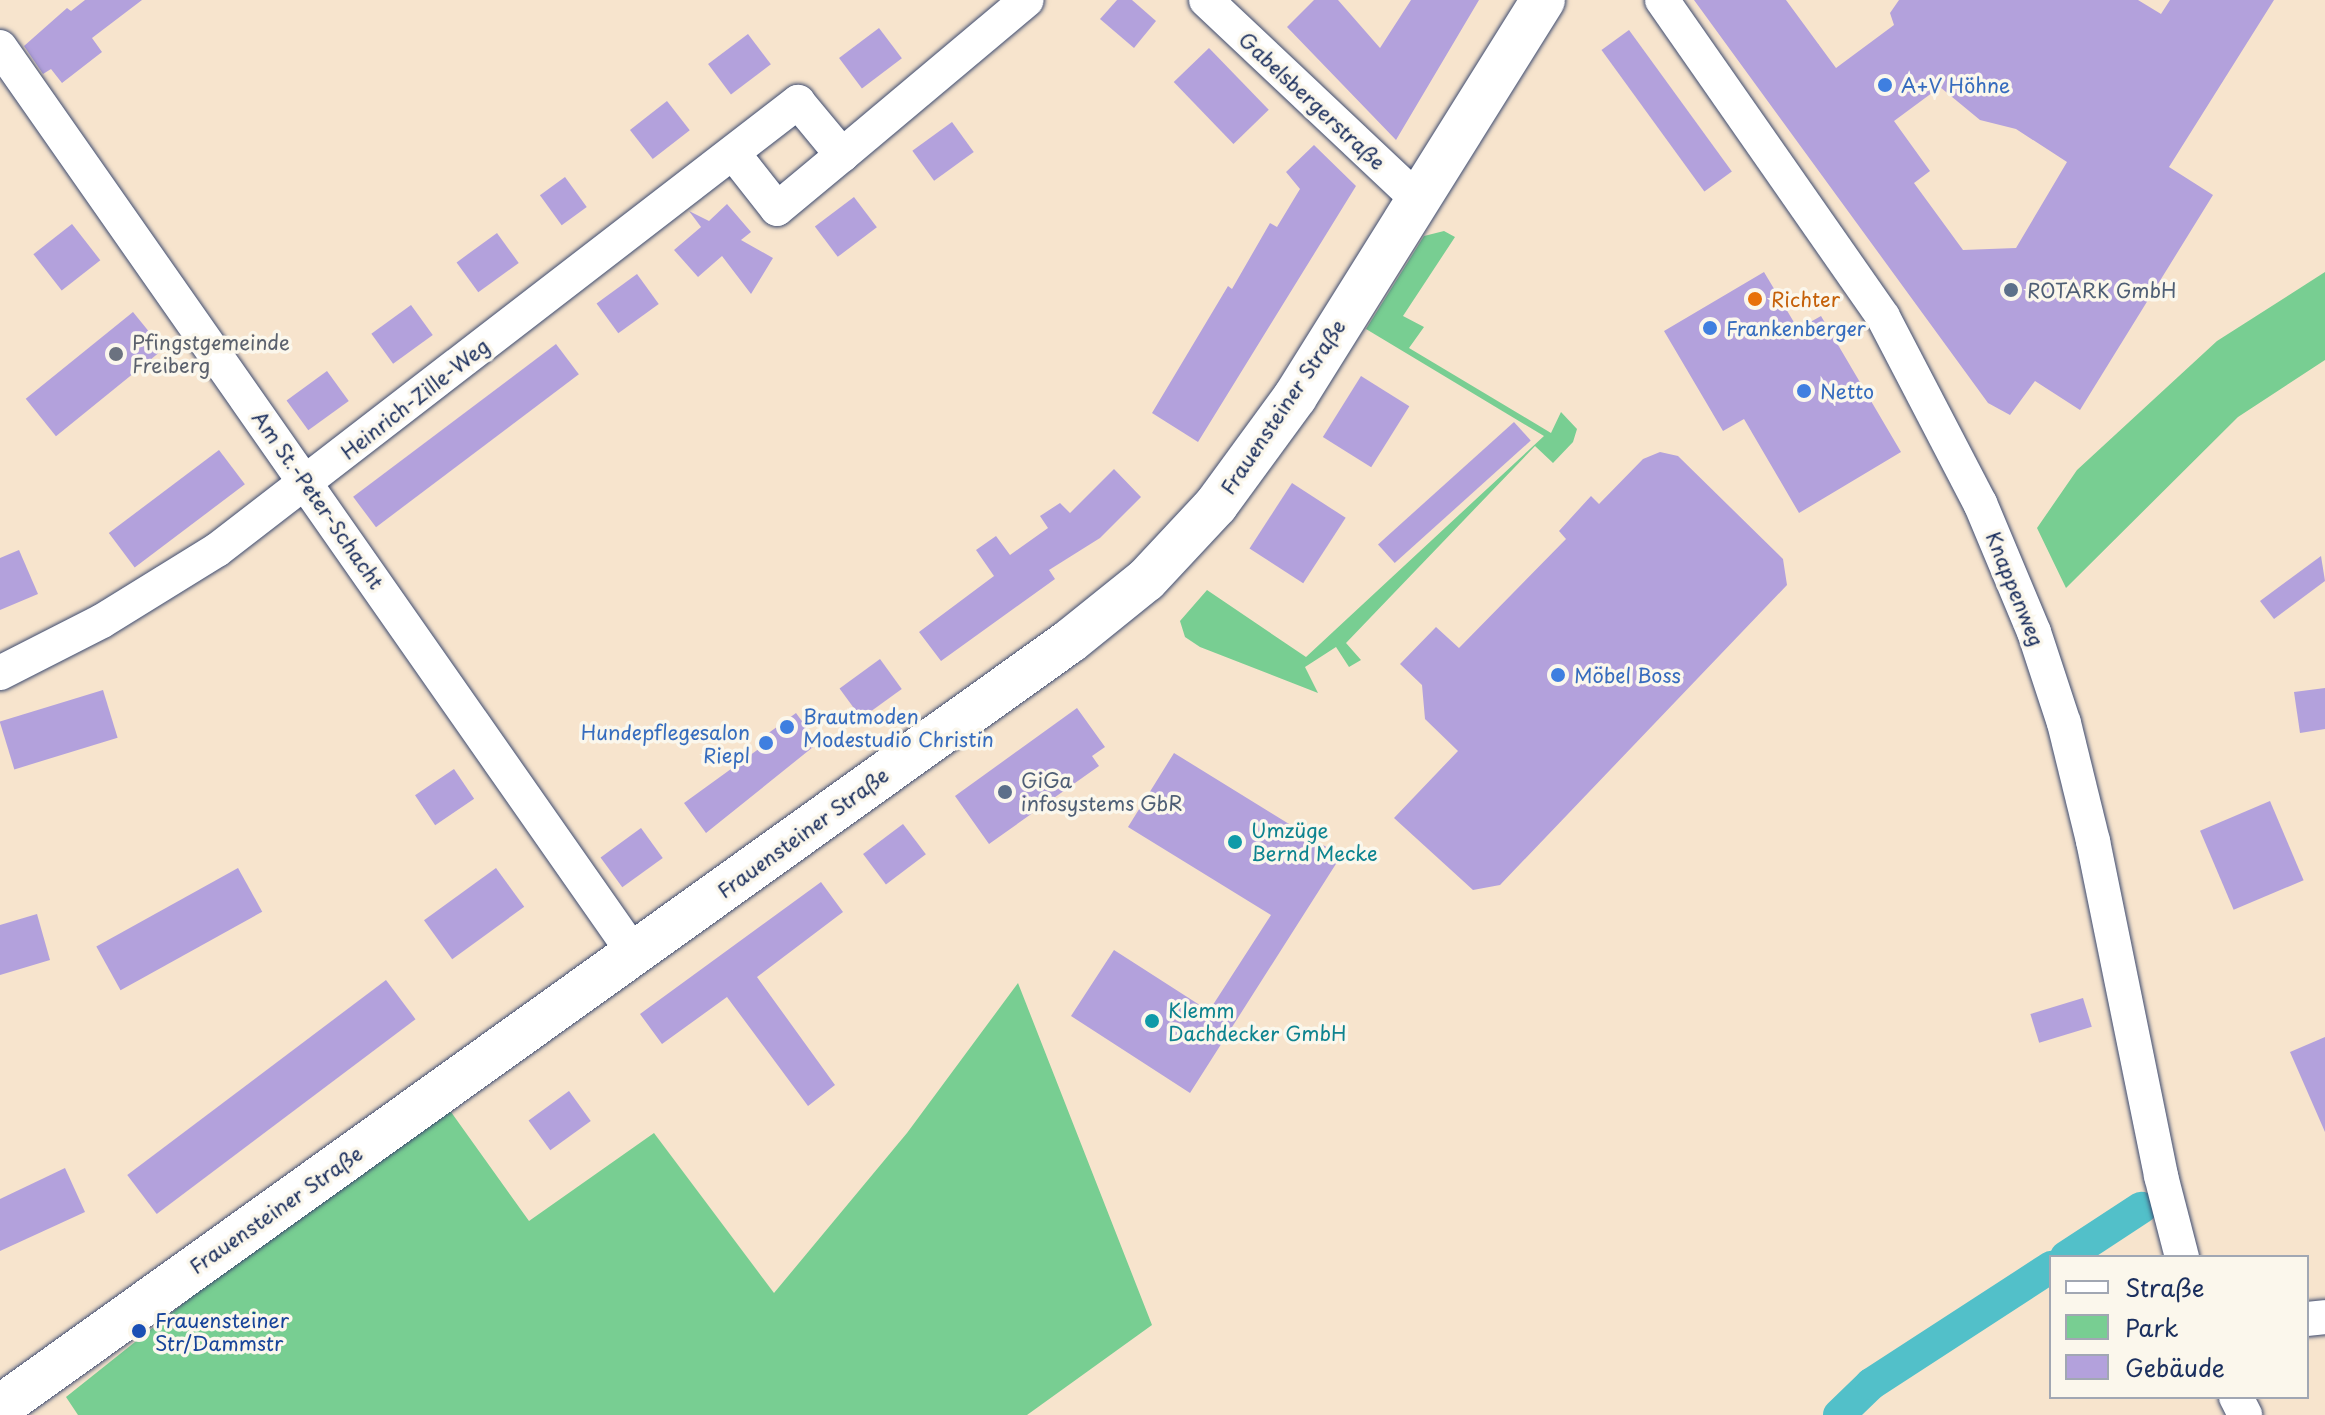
<!DOCTYPE html>
<html>
<head>
<meta charset="utf-8">
<style>
	body { margin:0 }
	#map { position:relative; width:2325px; height:1415px; overflow:hidden; background:#f7e4cd; font-family:"Playpen Sans",sans-serif }
	div>[style] { position:absolute }
	[style*='--x'] { left:calc(var(--x)*1px); top:calc(var(--y)*1px); width:calc(var(--w)*1px); rotate:calc(var(--a)*1deg) }
	.green>* { inset:0; background:#78ce92 }
	.canal>* { height:32px; margin:-16px; padding:0 16px; transform-origin:16px; border-radius:16px; background:#52c0c9 }
	.building>* { inset:0; background:#b3a1dc; transform-origin:0 0 }
	.roads { filter:drop-shadow(0 0 2px #3c4a6f) drop-shadow(0 0 2px #3c4a6f) }
	.minor>* { height:34px; margin:-17px; padding:0 17px; transform-origin:17px; border-radius:17px; background:#fff }
	.secondary>* { height:44px; margin:-22px; padding:0 22px; transform-origin:22px; border-radius:22px; background:#fff }
	.dots>* { width:22px; height:22px; translate:-50% -50%; box-sizing:border-box; border:4px solid #fbf7ec; border-radius:50% }
	span { translate:-50% -50%; white-space:nowrap; text-align:center; line-height:1.15; -webkit-text-stroke:7px #fbf7ec; paint-order:stroke }
	.shop-label { font-size:20px; color:#366cbe }
	.left { translate:0 -50%; text-align:left }
	.right { translate:-100% -50%; text-align:right }
	.street-label { font-size:20px; color:#1b2f5e }
	.service-label { font-size:20px; color:#4e5e75 }
	.food-label { font-size:20px; color:#c56008 }
	.worship-label { font-size:20px; color:#5b616d }
	.culture-label { font-size:20px; color:#0d838f }
	.transit-label { font-size:20px; color:#164399 }
	.legend { position:absolute; left:2049px; top:1255px; width:260px; height:144px; box-sizing:border-box; background:#fbf7ec; border:2px solid #a1a7b3; margin:0; padding:10px 14px; list-style:none; font-size:24px; color:#1b2f5e }
	.legend li { display:flex; align-items:center; gap:16px; height:40px }
	.legend b { width:40px; border:2px solid #a1a7b3 }
</style>
</head>
<body>
<div id="map">
	<div class="green">
		<div style="clip-path:polygon(1444px 231px,1455px 237px,1403px 316px,1424px 327px,1409px 348px,1551px 433px,1561px 412px,1577px 429px,1573px 442px,1553px 463px,1535px 446px,1346px 643px,1361px 660px,1349px 667px,1336px 647px,1305px 667px,1318px 693px,1200px 647px,1185px 637px,1180px 621px,1207px 590px,1306px 657px,1544px 436px,1366px 329px,1424px 236px)"></div>
		<div style="clip-path:polygon(2325px 272px,2325px 360px,2238px 417px,2066px 588px,2037px 528px,2077px 470px,2217px 341px)"></div>
		<div style="clip-path:polygon(1018px 983px,1152px 1325px,1027px 1415px,78px 1415px,66px 1397px,441px 1098px,529px 1221px,654px 1133px,774px 1293px,907px 1133px)"></div>
	</div>
	<div class="canal">
		<div style="--x:2066;--y:1257;--w:90;--a:-33.2"></div>
		<div style="--x:1839;--y:1415;--w:45;--a:-44.1"></div>
		<div style="--x:1871;--y:1384;--w:215;--a:-33"></div>
	</div>
	<div class="building">
		<div style="clip-path:polygon(85px 0,142px 0,92px 38px,102px 52px,62px 83px,51px 69px,43px 74px,24px 46px,67px 8px,71px 11px)"></div>
		<div style="clip-path:polygon(1117px 0,1132px 0,1156px 21px,1134px 48px,1100px 19px)"></div>
		<div style="clip-path:polygon(1314px 0,1338px 0,1380px 48px,1411px 0,1479px 0,1396px 140px,1287px 27px)"></div>
		<div style="clip-path:polygon(evenodd,1694px 0,1786px 0,1836px 68px,1894px 25px,1890px 13px,1899px 0,2138px 0,2161px 14px,2170px 0,2274px 0,2169px 167px,2213px 195px,2080px 410px,2035px 381px,2010px 415px,1988px 403px,1694px 0,1940px 87px,1980px 120px,2016px 129px,2067px 162px,2016px 248px,1963px 250px,1914px 183px,1930px 171px,1894px 121px,1940px 87px)"></div>
		<div style="left:879px;top:28px;width:38px;height:50px;rotate:53deg"></div>
		<div style="left:1629px;top:30px;width:175px;height:34px;rotate:54deg"></div>
		<div style="left:748px;top:34px;width:38px;height:50px;rotate:53deg"></div>
		<div style="left:1209px;top:48px;width:86px;height:49px;rotate:46deg"></div>
		<div style="left:667px;top:101px;width:37px;height:47px;rotate:52deg"></div>
		<div style="left:952px;top:122px;width:37px;height:49px;rotate:54deg"></div>
		<div style="clip-path:polygon(1314px 145px,1356px 186px,1198px 442px,1152px 413px,1228px 286px,1232px 289px,1270px 223px,1277px 227px,1300px 189px,1286px 172px)"></div>
		<div style="left:565px;top:177px;width:37px;height:31px;rotate:54deg"></div>
		<div style="left:854px;top:197px;width:38px;height:49px;rotate:53deg"></div>
		<div style="clip-path:polygon(727px 204px,751px 232px,741px 240px,773px 258px,751px 294px,722px 256px,698px 277px,674px 250px,701px 227px,689px 211px,709px 221px)"></div>
		<div style="left:72px;top:224px;width:46px;height:49px;rotate:52deg"></div>
		<div style="left:497px;top:233px;width:37px;height:50px;rotate:54deg"></div>
		<div style="clip-path:polygon(1764px 272px,1798px 329px,1821px 316px,1901px 452px,1799px 513px,1744px 419px,1723px 431px,1664px 331px)"></div>
		<div style="left:637px;top:274px;width:37px;height:50px;rotate:54deg"></div>
		<div style="left:411px;top:305px;width:37px;height:49px;rotate:54deg"></div>
		<div style="left:133px;top:312px;width:48px;height:138px;rotate:51deg"></div>
		<div style="left:556px;top:344px;width:38px;height:254px;rotate:53deg"></div>
		<div style="left:327px;top:371px;width:37px;height:50px;rotate:54deg"></div>
		<div style="left:1361px;top:376px;width:57px;height:72px;rotate:32deg"></div>
		<div style="left:1514px;top:422px;width:25px;height:183px;rotate:48deg"></div>
		<div style="left:219px;top:450px;width:43px;height:138px;rotate:53deg"></div>
		<div style="clip-path:polygon(1660px 452px,1678px 456px,1783px 559px,1787px 585px,1500px 885px,1473px 890px,1394px 818px,1458px 751px,1425px 719px,1422px 685px,1400px 664px,1436px 627px,1459px 648px,1566px 539px,1559px 531px,1591px 496px,1599px 504px,1643px 459px)"></div>
		<div style="clip-path:polygon(1114px 469px,1141px 497px,1100px 538px,1049px 570px,1055px 579px,941px 661px,919px 632px,994px 576px,976px 550px,996px 536px,1010px 555px,1048px 528px,1040px 516px,1060px 503px,1070px 513px)"></div>
		<div style="left:1292px;top:483px;width:64px;height:78px;rotate:33deg"></div>
		<div style="clip-path:polygon(19px 550px,38px 594px,0 610px,0 558px)"></div>
		<div style="clip-path:polygon(2321px 556px,2325px 581px,2274px 619px,2260px 601px)"></div>
		<div style="left:880px;top:659px;width:37px;height:50px;rotate:54deg"></div>
		<div style="clip-path:polygon(2325px 688px,2325px 729px,2300px 733px,2294px 692px)"></div>
		<div style="left:103px;top:690px;width:50px;height:108px;rotate:73deg"></div>
		<div style="clip-path:polygon(1077px 708px,1105px 747px,1092px 756px,1099px 766px,989px 844px,955px 796px)"></div>
		<div style="clip-path:polygon(796px 713px,818px 743px,706px 833px,684px 803px,760px 748px,756px 742px)"></div>
		<div style="clip-path:polygon(1174px 753px,1341px 856px,1190px 1093px,1071px 1016px,1114px 950px,1209px 1011px,1271px 915px,1128px 827px)"></div>
		<div style="left:454px;top:769px;width:36px;height:47px;rotate:56deg"></div>
		<div style="left:2270px;top:801px;width:86px;height:76px;rotate:67deg"></div>
		<div style="left:903px;top:824px;width:38px;height:50px;rotate:53deg"></div>
		<div style="left:641px;top:828px;width:37px;height:50px;rotate:54deg"></div>
		<div style="left:238px;top:868px;width:50px;height:162px;rotate:61deg"></div>
		<div style="left:496px;top:868px;width:48px;height:89px;rotate:54deg"></div>
		<div style="clip-path:polygon(821px 882px,843px 912px,757px 977px,835px 1085px,808px 1106px,727px 997px,662px 1044px,640px 1014px)"></div>
		<div style="clip-path:polygon(37px 914px,50px 960px,0 975px,0 925px)"></div>
		<div style="left:386px;top:980px;width:49px;height:324px;rotate:53deg"></div>
		<div style="left:2083px;top:998px;width:30px;height:55px;rotate:73deg"></div>
		<div style="clip-path:polygon(2325px 1037px,2325px 1132px,2290px 1052px)"></div>
		<div style="left:569px;top:1091px;width:37px;height:50px;rotate:54deg"></div>
		<div style="clip-path:polygon(65px 1168px,85px 1212px,0 1251px,0 1199px)"></div>
	</div>
	<div class="roads">
		<div class="minor">
			<div style="--x:1206;--y:0;--w:293;--a:43.3"></div>
			<div style="--x:1662;--y:0;--w:386;--a:55.1"></div>
			<div style="--x:1883;--y:317;--w:210;--a:62.5"></div>
			<div style="--x:1980;--y:503;--w:140;--a:67.3"></div>
			<div style="--x:2034;--y:632;--w:96;--a:71.8"></div>
			<div style="--x:2064;--y:723;--w:122;--a:76.2"></div>
			<div style="--x:2093;--y:841;--w:342;--a:78.5"></div>
			<div style="--x:2161;--y:1176;--w:84;--a:75.5"></div>
			<div style="--x:0;--y:47;--w:1108;--a:55.03"></div>
			<div style="--x:733;--y:153;--w:71;--a:51.8"></div>
			<div style="--x:777;--y:209;--w:85;--a:-39.7"></div>
			<div style="--x:0;--y:673;--w:114;--a:-27"></div>
			<div style="--x:102;--y:621;--w:135;--a:-31.7"></div>
			<div style="--x:217;--y:550;--w:734;--a:-37.64"></div>
			<div style="--x:798;--y:102;--w:69;--a:50.3"></div>
			<div style="--x:842;--y:155;--w:241;--a:-40"></div>
			<div style="--x:2307;--y:1319;--w:18;--a:-6"></div>
			<div style="--x:2236;--y:1397;--w:20;--a:63"></div>
		</div>
		<div class="secondary">
			<div style="--x:0;--y:1407;--w:1316;--a:-35.6"></div>
			<div style="--x:1070;--y:641;--w:97;--a:-38.8"></div>
			<div style="--x:1146;--y:580;--w:103;--a:-47"></div>
			<div style="--x:1216;--y:505;--w:134;--a:-53.8"></div>
			<div style="--x:1295;--y:397;--w:468;--a:-58"></div>
		</div>
	</div>
	<div class="dots">
		<div style="left:1885px;top:85px;background:#3f7fe0"></div>
		<div style="left:2011px;top:290px;background:#5c6f8a"></div>
		<div style="left:1755px;top:299px;background:#e8710a"></div>
		<div style="left:1710px;top:328px;background:#3f7fe0"></div>
		<div style="left:116px;top:354px;background:#6b7280"></div>
		<div style="left:1804px;top:391px;background:#3f7fe0"></div>
		<div style="left:1558px;top:675px;background:#3f7fe0"></div>
		<div style="left:787px;top:727px;background:#3f7fe0"></div>
		<div style="left:766px;top:743px;background:#3f7fe0"></div>
		<div style="left:1005px;top:792px;background:#5c6f8a"></div>
		<div style="left:1235px;top:842px;background:#0f9aa8"></div>
		<div style="left:1152px;top:1021px;background:#0f9aa8"></div>
		<div style="left:139px;top:1331px;background:#1a4fb4"></div>
	</div>
	<div class="shop-label">
		<span class="left" style="left:1901px;top:85px">A+V Höhne</span>
		<span class="left" style="left:1726px;top:328px">Frankenberger</span>
		<span class="left" style="left:1820px;top:391px">Netto</span>
		<span class="left" style="left:1574px;top:675px">Möbel Boss</span>
		<span class="left" style="left:803px;top:728px">Brautmoden<br>Modestudio Christin</span>
		<span class="right" style="left:750px;top:744px">Hundepflegesalon<br>Riepl</span>
	</div>
	<div class="street-label">
		<span style="left:1312px;top:101px;rotate:43deg">Gabelsbergerstraße</span>
		<span style="left:415px;top:399px;rotate:-38deg">Heinrich-Zille-Weg</span>
		<span style="left:1283px;top:407px;rotate:-56deg">Frauensteiner Straße</span>
		<span style="left:318px;top:500px;rotate:55deg">Am St.-Peter-Schacht</span>
		<span style="left:2015px;top:589px;rotate:68deg">Knappenweg</span>
		<span style="left:803px;top:833px;rotate:-36deg">Frauensteiner Straße</span>
		<span style="left:276px;top:1210px;rotate:-35deg">Frauensteiner Straße</span>
	</div>
	<div class="service-label">
		<span class="left" style="left:2027px;top:290px">ROTARK GmbH</span>
		<span class="left" style="left:1021px;top:792px">GiGa<br>infosystems GbR</span>
	</div>
	<div class="food-label">
		<span class="left" style="left:1771px;top:299px">Richter</span>
	</div>
	<div class="worship-label">
		<span class="left" style="left:132px;top:354px">Pfingstgemeinde<br>Freiberg</span>
	</div>
	<div class="culture-label">
		<span class="left" style="left:1251px;top:842px">Umzüge<br>Bernd Mecke</span>
		<span class="left" style="left:1168px;top:1022px">Klemm<br>Dachdecker GmbH</span>
	</div>
	<div class="transit-label">
		<span class="left" style="left:155px;top:1332px">Frauensteiner<br>Str/Dammstr</span>
	</div>
	<ul class="legend">
	<li><b style="height:10px;background:#fff"></b>Straße</li>
	<li><b style="height:22px;background:#78ce92"></b>Park</li>
	<li><b style="height:22px;background:#b3a1dc"></b>Gebäude</li>
	</ul>
</div>
</body>
</html>
